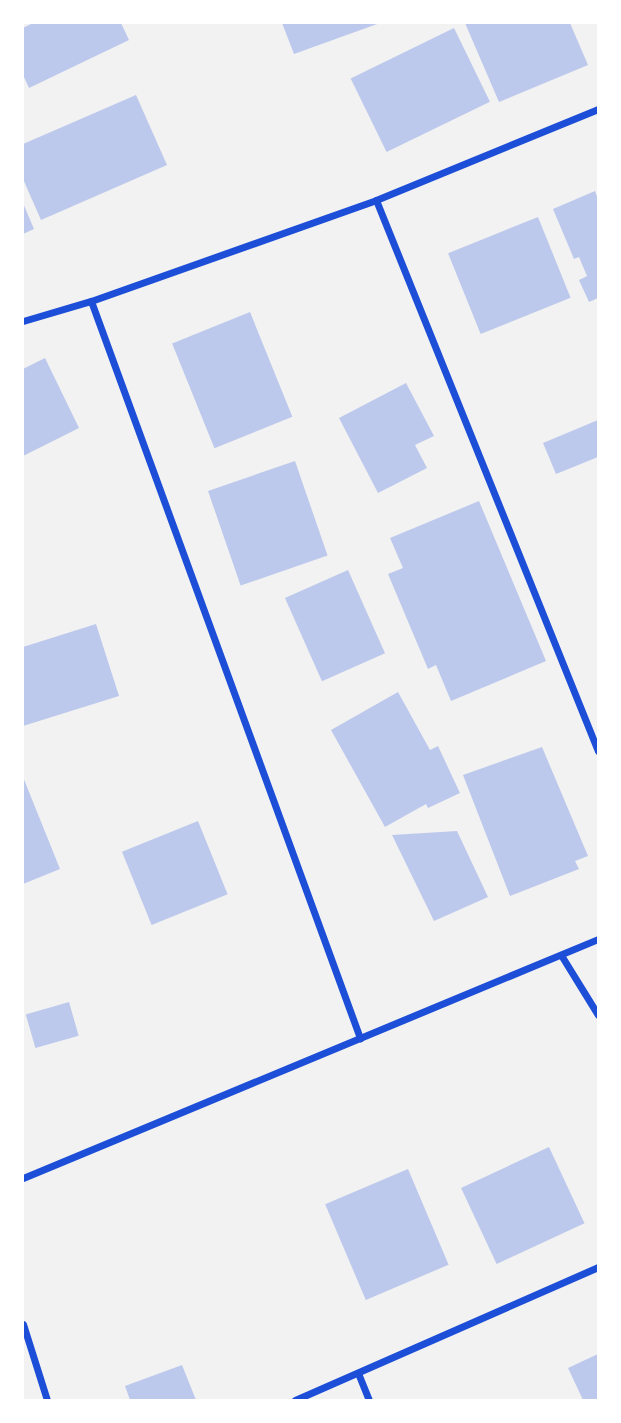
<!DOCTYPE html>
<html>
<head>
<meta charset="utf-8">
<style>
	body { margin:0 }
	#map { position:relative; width:621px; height:1423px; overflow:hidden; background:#f2f2f2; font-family:"Archivo Narrow",sans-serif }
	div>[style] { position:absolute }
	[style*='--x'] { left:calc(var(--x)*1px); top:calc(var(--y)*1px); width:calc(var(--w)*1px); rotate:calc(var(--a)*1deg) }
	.building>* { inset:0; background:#bdc9ec; transform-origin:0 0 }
	.minor>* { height:7px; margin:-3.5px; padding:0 3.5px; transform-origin:3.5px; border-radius:3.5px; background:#1d4ed8 }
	span { translate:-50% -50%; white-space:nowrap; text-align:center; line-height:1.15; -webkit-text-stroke:5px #fff; paint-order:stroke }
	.frame { position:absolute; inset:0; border:24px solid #fff; pointer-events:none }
</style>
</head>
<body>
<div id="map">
	<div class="building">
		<div style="clip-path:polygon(33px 23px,121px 23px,129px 40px,29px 88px,23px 75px,23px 28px)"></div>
		<div style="clip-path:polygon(282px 23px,380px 23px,294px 54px)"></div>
		<div style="clip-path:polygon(465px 23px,570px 23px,588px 65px,499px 102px)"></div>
		<div style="left:454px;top:28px;width:82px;height:115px;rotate:64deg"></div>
		<div style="clip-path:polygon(136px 95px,167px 165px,41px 220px,23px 179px,23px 144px)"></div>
		<div style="clip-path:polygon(595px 191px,598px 199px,598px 298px,589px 302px,579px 280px,587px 276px,579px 257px,574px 259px,553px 209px)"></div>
		<div style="clip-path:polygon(23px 203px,34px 229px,23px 234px)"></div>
		<div style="left:538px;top:217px;width:87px;height:97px;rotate:68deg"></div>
		<div style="left:250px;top:312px;width:113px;height:84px;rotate:68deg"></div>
		<div style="clip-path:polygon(45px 358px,79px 428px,23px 456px,23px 369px)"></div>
		<div style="clip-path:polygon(406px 383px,434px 436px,415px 445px,427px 468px,378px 493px,339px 418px)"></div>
		<div style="clip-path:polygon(598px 420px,598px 457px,556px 474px,543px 443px)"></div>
		<div style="left:295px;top:461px;width:100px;height:92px;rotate:71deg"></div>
		<div style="clip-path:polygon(479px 501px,546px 661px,451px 701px,436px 665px,428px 669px,388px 574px,403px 568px,390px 538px)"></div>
		<div style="left:348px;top:570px;width:91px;height:69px;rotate:66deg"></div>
		<div style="clip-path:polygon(96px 624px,119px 696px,23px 726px,23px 647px)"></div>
		<div style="clip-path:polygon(398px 692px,430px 750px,438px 746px,460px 793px,428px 808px,426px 804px,385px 827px,331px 730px)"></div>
		<div style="clip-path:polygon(542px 747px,588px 856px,575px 861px,579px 869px,510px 896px,463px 775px)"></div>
		<div style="clip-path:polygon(23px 777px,60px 869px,23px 884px)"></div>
		<div style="left:198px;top:821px;width:79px;height:82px;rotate:68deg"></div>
		<div style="clip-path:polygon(457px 831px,488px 897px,434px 921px,392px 835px)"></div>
		<div style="left:69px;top:1002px;width:35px;height:45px;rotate:74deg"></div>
		<div style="left:549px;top:1147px;width:84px;height:97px;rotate:65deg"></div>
		<div style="left:408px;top:1169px;width:104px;height:90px;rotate:67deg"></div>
		<div style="clip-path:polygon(598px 1354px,598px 1400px,583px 1400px,568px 1368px)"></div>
		<div style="clip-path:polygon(182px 1365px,196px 1400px,130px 1400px,125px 1386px)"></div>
	</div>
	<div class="minor">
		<div style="--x:376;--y:200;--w:594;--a:68.06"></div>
		<div style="--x:91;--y:301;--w:785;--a:69.95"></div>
		<div style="--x:23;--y:321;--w:71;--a:-16.4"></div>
		<div style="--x:91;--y:301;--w:302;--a:-19.5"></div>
		<div style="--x:376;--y:200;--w:240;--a:-22.3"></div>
		<div style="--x:561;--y:955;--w:70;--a:58.3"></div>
		<div style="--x:23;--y:1178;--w:623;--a:-22.57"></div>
		<div style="--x:23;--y:1324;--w:80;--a:72.5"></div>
		<div style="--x:358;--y:1373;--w:29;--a:68"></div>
		<div style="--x:295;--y:1400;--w:331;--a:-23.7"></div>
	</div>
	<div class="frame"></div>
</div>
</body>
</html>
